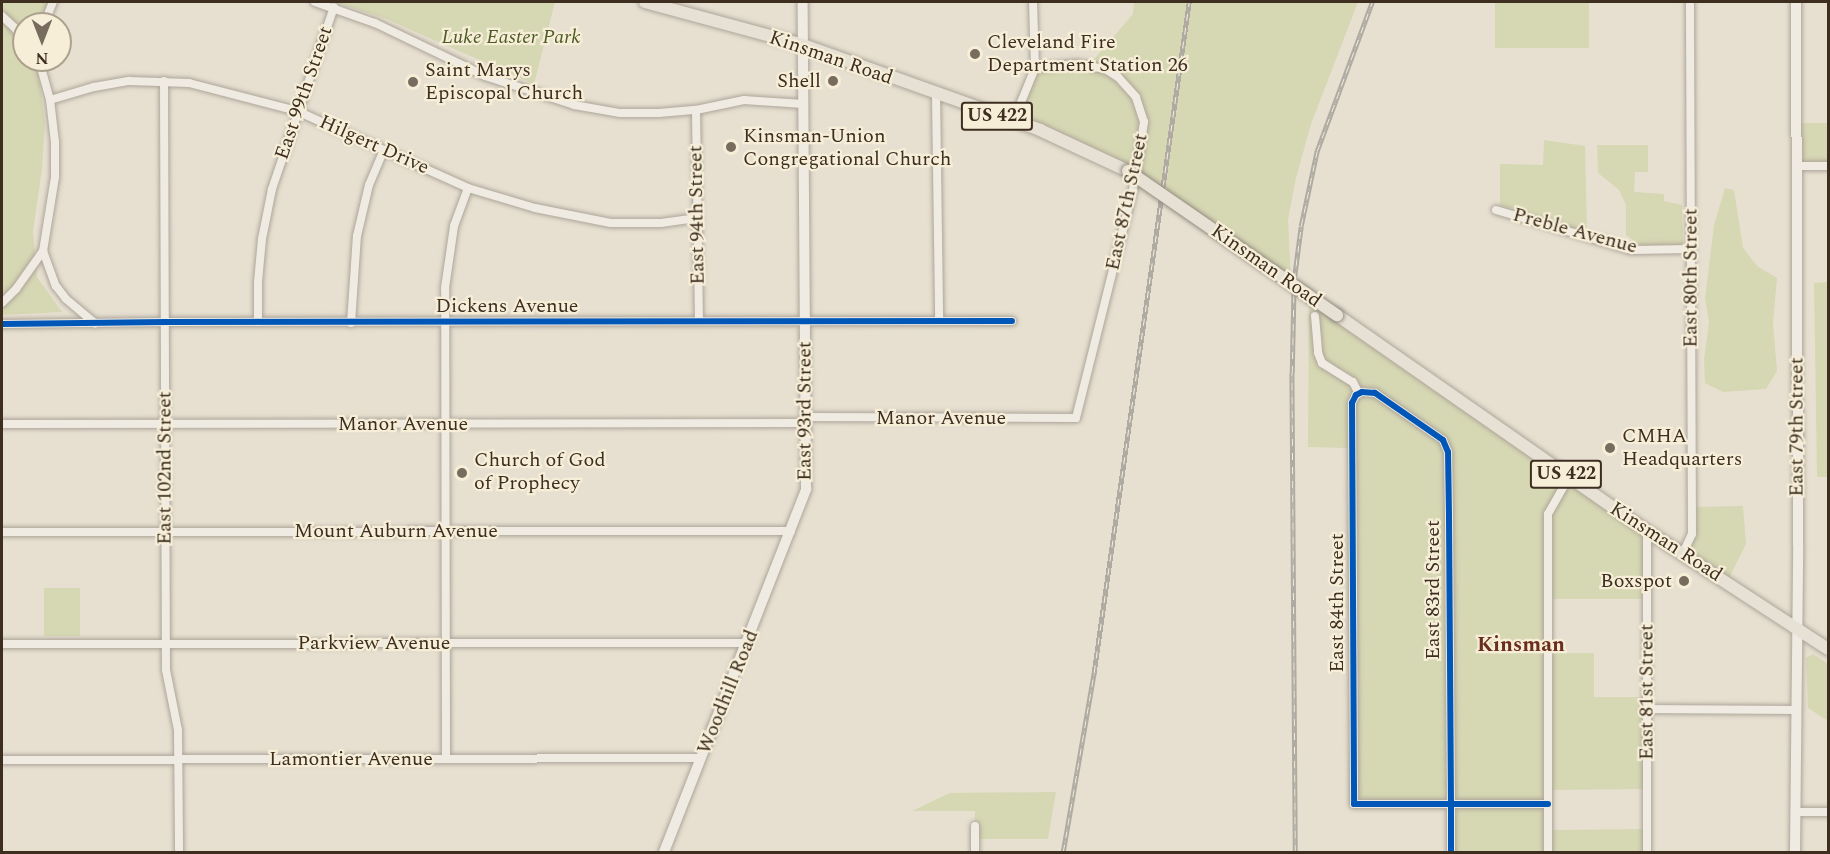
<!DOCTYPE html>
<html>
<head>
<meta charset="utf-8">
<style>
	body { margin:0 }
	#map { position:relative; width:1830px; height:854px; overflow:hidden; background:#e7e0d1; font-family:Spectral,serif }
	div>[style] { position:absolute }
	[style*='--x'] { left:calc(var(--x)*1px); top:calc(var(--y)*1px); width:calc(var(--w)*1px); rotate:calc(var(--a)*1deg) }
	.green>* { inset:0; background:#d6d7b3; transform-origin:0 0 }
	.roads { filter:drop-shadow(0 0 2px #ada599) drop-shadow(0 0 2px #ada599) }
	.street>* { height:8px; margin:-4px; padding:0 4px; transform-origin:4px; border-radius:4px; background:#efebe3 }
	.secondary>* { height:10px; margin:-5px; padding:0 5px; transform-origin:5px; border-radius:5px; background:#efebe3 }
	.primary>* { height:12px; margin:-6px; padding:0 6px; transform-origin:6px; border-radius:6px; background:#e6e1d4 }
	.rail>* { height:4.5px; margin-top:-2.25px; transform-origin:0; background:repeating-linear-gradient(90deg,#f7eed8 0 7px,#afaaa2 0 14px); box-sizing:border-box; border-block:2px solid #afaaa2 }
	.bridges { filter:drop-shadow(0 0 2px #928b80) drop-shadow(0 0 2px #928b80) }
	.primary-bridge>* { height:12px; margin:-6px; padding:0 6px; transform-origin:6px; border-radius:6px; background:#e6e1d4 }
	.cycleway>* { height:6px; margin:-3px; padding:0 3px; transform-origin:3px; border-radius:3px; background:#0057b8 }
	.dots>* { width:16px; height:16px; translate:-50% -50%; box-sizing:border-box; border:3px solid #f7eed8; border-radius:50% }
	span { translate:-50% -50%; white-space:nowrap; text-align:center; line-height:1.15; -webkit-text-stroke:4.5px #f7eed8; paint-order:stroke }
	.shield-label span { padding:2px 4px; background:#f7eed8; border:2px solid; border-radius:4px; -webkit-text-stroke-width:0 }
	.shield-label { font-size:18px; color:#3d2e20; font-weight:700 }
	.park-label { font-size:20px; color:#4d5a26; font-style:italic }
	.poi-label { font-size:20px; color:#3d2e20 }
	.left { translate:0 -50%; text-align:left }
	.right { translate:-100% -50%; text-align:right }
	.street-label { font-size:20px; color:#3d2e20 }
	.neighbourhood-label { font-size:21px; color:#6b2e1e; font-weight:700 }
	.frame { position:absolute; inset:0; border:3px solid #3d2e20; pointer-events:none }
	.north { position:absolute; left:12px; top:12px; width:60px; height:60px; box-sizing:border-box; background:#f7eed8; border:2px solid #ada18e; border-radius:50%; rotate:180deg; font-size:16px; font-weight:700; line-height:24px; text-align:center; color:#3d2e20 }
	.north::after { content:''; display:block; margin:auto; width:21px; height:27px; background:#786c5e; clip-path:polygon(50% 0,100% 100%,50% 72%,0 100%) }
</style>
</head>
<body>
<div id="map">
	<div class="green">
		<div style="clip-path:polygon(2px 2px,54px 2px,50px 24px,24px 24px,24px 60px,42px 60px,39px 77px,45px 123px,42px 169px,33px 231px,37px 277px,62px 312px,2px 315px)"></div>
		<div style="clip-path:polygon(334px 2px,555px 2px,534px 84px,384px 18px)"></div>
		<div style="clip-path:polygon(1134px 2px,1358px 2px,1311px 124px,1296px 178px,1288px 220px,1291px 282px,1128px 171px,1013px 122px,1035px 68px,1090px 64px,1133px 14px)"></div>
		<div style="left:1495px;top:2px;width:94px;height:46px"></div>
		<div style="left:1796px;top:123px;width:32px;height:43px"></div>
		<div style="clip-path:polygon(1544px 140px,1585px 146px,1587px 234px,1500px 205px,1500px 164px,1543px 165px)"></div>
		<div style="clip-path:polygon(1597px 145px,1648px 145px,1648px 172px,1635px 172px,1634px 192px,1664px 194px,1664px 201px,1682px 205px,1683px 250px,1646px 250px,1626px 235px,1626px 205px,1619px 190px,1598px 173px)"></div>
		<div style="clip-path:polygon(1725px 188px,1734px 190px,1743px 248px,1757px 266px,1777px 278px,1773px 323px,1777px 371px,1766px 389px,1723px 392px,1705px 383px,1704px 360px,1709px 322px,1705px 299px,1714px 225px)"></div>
		<div style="clip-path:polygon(1828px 282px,1828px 477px,1817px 477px,1814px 283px)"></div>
		<div style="clip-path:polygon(1309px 295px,1647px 531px,1647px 599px,1548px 599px,1548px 653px,1594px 653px,1594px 697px,1646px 697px,1647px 789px,1548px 790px,1548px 830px,1647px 829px,1647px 852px,1451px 852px,1450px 804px,1349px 804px,1348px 448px,1308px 447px)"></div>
		<div style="clip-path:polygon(1743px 506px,1746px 544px,1727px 582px,1683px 553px,1692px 534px,1692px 507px)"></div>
		<div style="left:44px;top:588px;width:36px;height:48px"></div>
		<div style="clip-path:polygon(1813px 654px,1828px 664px,1828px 721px,1808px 708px,1806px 658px)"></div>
		<div style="clip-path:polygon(1056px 792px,1048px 839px,975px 839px,975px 811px,912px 811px,950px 793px)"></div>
	</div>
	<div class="roads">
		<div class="street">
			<div style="--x:315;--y:2;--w:64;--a:19.3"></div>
			<div style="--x:375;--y:23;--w:122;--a:25.7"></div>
			<div style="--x:485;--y:76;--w:94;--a:18"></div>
			<div style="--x:574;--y:105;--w:47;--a:9.9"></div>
			<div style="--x:620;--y:113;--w:39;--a:0"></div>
			<div style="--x:659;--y:113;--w:37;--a:-5"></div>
			<div style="--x:696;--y:110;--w:49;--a:-11.8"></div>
			<div style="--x:744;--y:100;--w:59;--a:3.9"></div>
			<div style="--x:2;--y:16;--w:16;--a:43"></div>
			<div style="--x:14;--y:27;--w:17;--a:54"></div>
			<div style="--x:44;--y:24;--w:24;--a:-68"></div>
			<div style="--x:39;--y:60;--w:41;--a:74.6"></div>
			<div style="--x:50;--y:100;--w:42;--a:83.2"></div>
			<div style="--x:55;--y:142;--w:35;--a:90"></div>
			<div style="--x:55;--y:177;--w:75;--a:99.2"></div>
			<div style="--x:43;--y:251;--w:37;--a:70"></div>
			<div style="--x:56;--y:286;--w:16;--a:52"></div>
			<div style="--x:66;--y:299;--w:38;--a:40"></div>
			<div style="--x:164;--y:81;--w:589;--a:89.81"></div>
			<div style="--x:166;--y:670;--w:61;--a:78.7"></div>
			<div style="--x:178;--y:730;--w:122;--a:89.5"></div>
			<div style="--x:936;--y:94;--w:226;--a:89.2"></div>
			<div style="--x:50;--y:100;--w:46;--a:-16.5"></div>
			<div style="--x:94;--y:87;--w:36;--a:-10"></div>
			<div style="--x:129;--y:81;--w:60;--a:1.9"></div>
			<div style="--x:189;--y:83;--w:112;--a:14.5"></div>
			<div style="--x:297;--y:111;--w:188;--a:24.2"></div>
			<div style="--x:468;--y:188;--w:70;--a:16.6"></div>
			<div style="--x:535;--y:208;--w:77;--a:11.2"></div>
			<div style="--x:611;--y:223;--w:50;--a:0"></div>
			<div style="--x:661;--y:223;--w:35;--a:-8"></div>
			<div style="--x:696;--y:110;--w:211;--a:89.2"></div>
			<div style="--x:1013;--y:122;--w:58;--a:-67.8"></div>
			<div style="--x:1035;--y:68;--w:66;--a:-91.7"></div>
			<div style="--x:1796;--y:166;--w:32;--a:0"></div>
			<div style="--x:1496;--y:210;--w:142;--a:16.4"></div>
			<div style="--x:1632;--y:250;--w:58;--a:-1"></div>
			<div style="--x:2;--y:303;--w:20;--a:-45"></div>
			<div style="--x:16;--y:289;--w:47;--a:-54.6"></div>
			<div style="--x:1315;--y:316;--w:37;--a:85"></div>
			<div style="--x:1318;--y:353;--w:11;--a:68"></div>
			<div style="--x:1322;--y:363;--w:36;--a:32"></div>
			<div style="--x:1353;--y:382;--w:13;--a:63"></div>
			<div style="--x:258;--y:322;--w:40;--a:-90"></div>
			<div style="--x:258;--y:282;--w:43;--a:-84.7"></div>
			<div style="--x:262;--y:239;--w:51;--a:-78.7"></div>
			<div style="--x:272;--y:189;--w:192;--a:-71.2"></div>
			<div style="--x:351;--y:323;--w:87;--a:-86.1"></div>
			<div style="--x:357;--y:236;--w:52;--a:-76.8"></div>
			<div style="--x:369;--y:185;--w:38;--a:-67"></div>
			<div style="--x:2;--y:324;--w:163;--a:-0.7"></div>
			<div style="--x:165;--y:322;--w:847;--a:-0.07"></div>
			<div style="--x:805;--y:417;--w:271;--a:0.2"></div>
			<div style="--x:1076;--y:418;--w:243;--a:-76"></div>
			<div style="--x:1135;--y:182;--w:61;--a:-81.5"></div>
			<div style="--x:1144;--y:122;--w:26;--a:-108"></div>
			<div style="--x:1136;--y:97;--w:27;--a:-132"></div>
			<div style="--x:1118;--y:77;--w:15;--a:-148"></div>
			<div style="--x:1105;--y:69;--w:28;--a:-170"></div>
			<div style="--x:1077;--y:64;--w:42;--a:174.6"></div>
			<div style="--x:2;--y:424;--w:803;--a:-0.07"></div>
			<div style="--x:1647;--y:531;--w:321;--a:90"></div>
			<div style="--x:2;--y:532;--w:789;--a:-0.07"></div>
			<div style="--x:1683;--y:553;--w:21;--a:-65"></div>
			<div style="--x:1692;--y:534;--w:532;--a:-90.22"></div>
			<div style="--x:2;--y:644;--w:745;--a:-0.08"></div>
			<div style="--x:1646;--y:709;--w:149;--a:0.4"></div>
			<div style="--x:446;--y:759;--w:471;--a:-90.1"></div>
			<div style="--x:445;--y:288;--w:63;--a:-81.7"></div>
			<div style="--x:454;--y:226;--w:40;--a:-69.8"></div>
			<div style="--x:2;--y:760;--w:699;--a:-0.16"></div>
			<div style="--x:1795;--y:812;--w:33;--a:0"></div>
			<div style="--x:975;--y:826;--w:26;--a:90"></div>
			<div style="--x:1451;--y:852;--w:48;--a:-90"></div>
			<div style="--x:1451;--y:804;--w:285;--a:-90.4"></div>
			<div style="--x:1449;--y:519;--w:4;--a:-90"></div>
			<div style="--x:1449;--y:515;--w:63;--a:-90.9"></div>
			<div style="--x:1448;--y:452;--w:13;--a:-113"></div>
			<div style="--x:1443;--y:440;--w:83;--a:-145.3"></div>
			<div style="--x:1375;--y:393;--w:13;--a:-176"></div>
			<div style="--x:1362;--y:392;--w:7;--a:153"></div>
			<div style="--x:1356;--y:395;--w:9;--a:117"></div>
			<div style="--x:1352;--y:403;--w:401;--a:89.7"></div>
			<div style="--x:1354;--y:804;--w:194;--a:0"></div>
			<div style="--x:1548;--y:852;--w:338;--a:-90"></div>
			<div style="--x:1548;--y:514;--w:43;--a:-60.4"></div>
		</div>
		<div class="secondary">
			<div style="--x:664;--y:852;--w:390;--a:-68.6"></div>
			<div style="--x:806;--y:489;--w:487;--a:-90.4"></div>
			<div style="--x:1795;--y:852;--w:308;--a:-89.4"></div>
			<div style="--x:1798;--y:544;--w:542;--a:-90.21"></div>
		</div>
		<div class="primary">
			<div style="--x:645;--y:2;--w:164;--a:15.2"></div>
			<div style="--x:803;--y:45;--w:252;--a:19.7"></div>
			<div style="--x:1040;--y:130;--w:97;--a:25"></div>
			<div style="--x:1337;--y:315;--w:378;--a:34.9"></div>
			<div style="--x:1647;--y:531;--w:216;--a:33.1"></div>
		</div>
	</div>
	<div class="rail">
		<div style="--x:1063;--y:852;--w:183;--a:-80.2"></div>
		<div style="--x:1094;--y:672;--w:677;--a:-81.93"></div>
		<div style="--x:1295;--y:852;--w:479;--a:-90.4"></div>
		<div style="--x:1292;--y:373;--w:93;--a:-88.8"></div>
		<div style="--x:1294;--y:280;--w:54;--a:-82.6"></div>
		<div style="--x:1301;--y:226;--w:77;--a:-78"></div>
		<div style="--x:1317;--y:151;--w:159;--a:-69.7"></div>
	</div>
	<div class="bridges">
		<div class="primary-bridge">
			<div style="--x:1128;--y:171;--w:254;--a:34.6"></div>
		</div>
	</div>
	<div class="cycleway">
		<div style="--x:2;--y:324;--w:163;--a:-0.7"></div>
		<div style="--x:165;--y:322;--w:847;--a:-0.07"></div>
		<div style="--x:1451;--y:852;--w:48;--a:-90"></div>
		<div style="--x:1451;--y:804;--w:285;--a:-90.4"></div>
		<div style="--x:1449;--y:519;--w:4;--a:-90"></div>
		<div style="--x:1449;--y:515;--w:63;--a:-90.9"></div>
		<div style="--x:1448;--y:452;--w:13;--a:-113"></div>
		<div style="--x:1443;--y:440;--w:83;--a:-145.3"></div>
		<div style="--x:1375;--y:393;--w:13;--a:-176"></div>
		<div style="--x:1362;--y:392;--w:7;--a:153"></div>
		<div style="--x:1356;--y:395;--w:9;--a:117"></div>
		<div style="--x:1352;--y:403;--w:401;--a:89.7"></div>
		<div style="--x:1354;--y:804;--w:194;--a:0"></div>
	</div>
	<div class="dots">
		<div style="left:975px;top:54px;background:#786c5e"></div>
		<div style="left:833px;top:81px;background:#786c5e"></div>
		<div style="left:413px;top:82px;background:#786c5e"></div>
		<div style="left:731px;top:147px;background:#786c5e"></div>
		<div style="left:1610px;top:448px;background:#786c5e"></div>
		<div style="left:462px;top:473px;background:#786c5e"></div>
		<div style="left:1684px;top:581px;background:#786c5e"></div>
	</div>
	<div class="shield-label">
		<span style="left:997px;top:116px">US 422</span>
		<span style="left:1566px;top:474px">US 422</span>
	</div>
	<div class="park-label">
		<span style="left:511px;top:37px">Luke Easter Park</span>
	</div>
	<div class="poi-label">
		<span class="left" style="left:987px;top:54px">Cleveland Fire<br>Department Station 26</span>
		<span class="left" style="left:425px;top:82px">Saint Marys<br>Episcopal Church</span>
		<span class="right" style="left:821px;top:81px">Shell</span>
		<span class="left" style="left:743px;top:148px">Kinsman-Union<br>Congregational Church</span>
		<span class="left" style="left:1622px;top:448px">CMHA<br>Headquarters</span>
		<span class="left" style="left:474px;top:472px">Church of God<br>of Prophecy</span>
		<span class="right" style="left:1672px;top:581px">Boxspot</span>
	</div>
	<div class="street-label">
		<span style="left:831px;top:58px;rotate:19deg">Kinsman Road</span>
		<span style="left:304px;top:93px;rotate:-71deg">East 99th Street</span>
		<span style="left:374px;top:145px;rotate:24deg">Hilgert Drive</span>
		<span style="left:1127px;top:202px;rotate:-78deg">East 87th Street</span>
		<span style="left:697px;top:215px;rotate:-91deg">East 94th Street</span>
		<span style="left:1575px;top:231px;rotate:15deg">Preble Avenue</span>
		<span style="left:1266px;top:266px;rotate:35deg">Kinsman Road</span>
		<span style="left:1691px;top:278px;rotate:-90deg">East 80th Street</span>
		<span style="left:507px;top:306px">Dickens Avenue</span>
		<span style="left:805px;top:411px;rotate:-90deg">East 93rd Street</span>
		<span style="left:941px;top:418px">Manor Avenue</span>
		<span style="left:403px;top:424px">Manor Avenue</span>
		<span style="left:1797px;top:427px;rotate:-90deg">East 79th Street</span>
		<span style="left:165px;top:468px;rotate:-90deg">East 102nd Street</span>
		<span style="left:396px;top:531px">Mount Auburn Avenue</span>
		<span style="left:1666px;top:542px;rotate:33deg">Kinsman Road</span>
		<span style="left:1433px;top:590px;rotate:-90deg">East 83rd Street</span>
		<span style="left:1337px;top:603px;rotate:-90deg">East 84th Street</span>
		<span style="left:374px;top:643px">Parkview Avenue</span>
		<span style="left:728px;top:692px;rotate:-68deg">Woodhill Road</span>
		<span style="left:1647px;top:692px;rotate:-90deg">East 81st Street</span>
		<span style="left:351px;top:759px">Lamontier Avenue</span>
	</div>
	<div class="neighbourhood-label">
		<span style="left:1521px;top:645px">Kinsman</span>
	</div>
	<div class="frame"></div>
	<div class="north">N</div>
</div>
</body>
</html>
